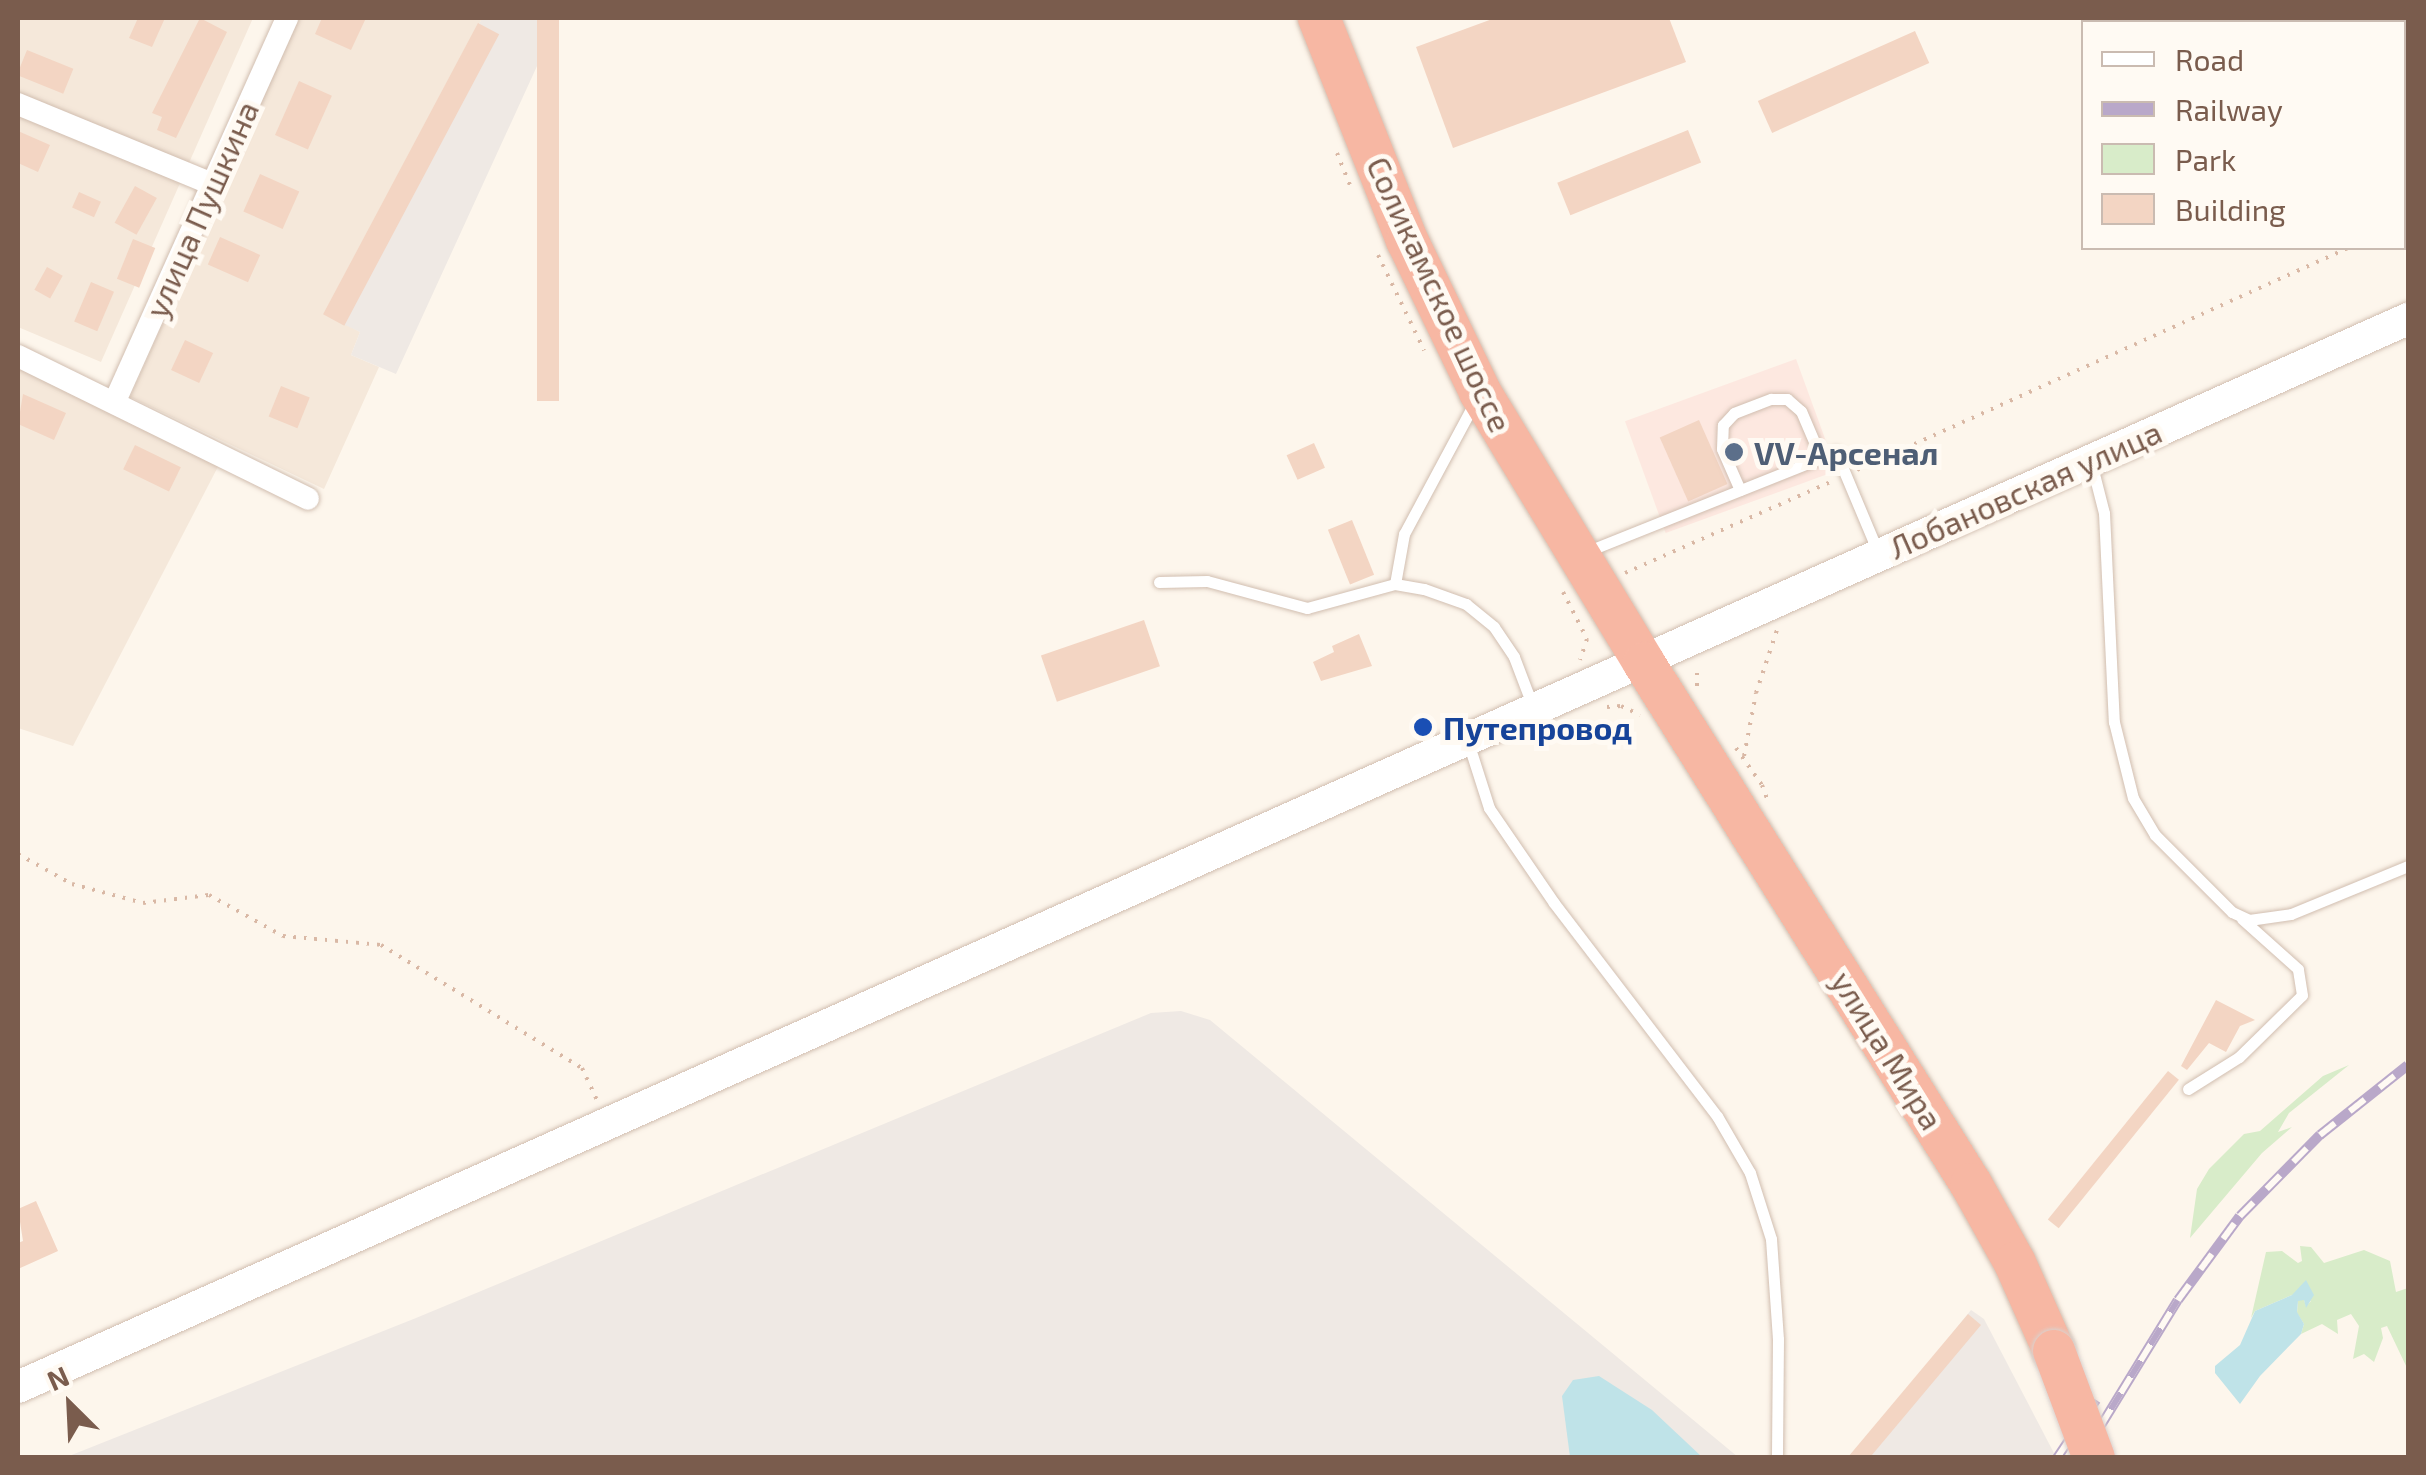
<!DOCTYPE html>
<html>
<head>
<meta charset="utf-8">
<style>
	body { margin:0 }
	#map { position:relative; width:2426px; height:1475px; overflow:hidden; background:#fdf6ec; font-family:"Exo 2",sans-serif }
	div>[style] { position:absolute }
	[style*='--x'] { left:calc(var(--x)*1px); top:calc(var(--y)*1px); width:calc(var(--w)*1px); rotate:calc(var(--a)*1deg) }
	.residential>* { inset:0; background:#f5e8da }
	.commercial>* { inset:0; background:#fde8e0; transform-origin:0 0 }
	.industrial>* { inset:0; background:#efe9e4 }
	.green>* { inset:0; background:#d8ecc9 }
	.water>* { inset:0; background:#bfe3e8 }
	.building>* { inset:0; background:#f3d5c3; transform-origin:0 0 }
	.path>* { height:4px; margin-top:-2px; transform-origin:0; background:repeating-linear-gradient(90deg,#d9b8a5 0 2.5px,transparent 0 10.5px) }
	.roads { filter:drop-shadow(0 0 2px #d1beb0) drop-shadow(0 0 2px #d1beb0) }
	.lane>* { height:11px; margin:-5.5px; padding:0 5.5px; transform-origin:5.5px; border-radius:5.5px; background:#fff }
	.street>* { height:22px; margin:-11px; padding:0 11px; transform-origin:11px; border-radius:11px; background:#fff }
	.secondary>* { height:32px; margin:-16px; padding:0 16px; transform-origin:16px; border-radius:16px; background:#fff }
	.highway>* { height:42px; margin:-21px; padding:0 21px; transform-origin:21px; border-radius:21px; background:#f7b7a3 }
	.rail>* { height:10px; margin-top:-5px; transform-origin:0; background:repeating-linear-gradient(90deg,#fffaf3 0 19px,#b9a8c9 0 38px); box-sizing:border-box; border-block:2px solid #b9a8c9 }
	.bridges { filter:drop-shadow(0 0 2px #dad1cd) drop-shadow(0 0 2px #dad1cd) }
	.highway-bridge>* { height:42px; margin:-21px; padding:0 21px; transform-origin:21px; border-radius:21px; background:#f7b7a3 }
	.dots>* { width:28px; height:28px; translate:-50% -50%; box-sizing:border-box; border:5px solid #fffaf3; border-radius:50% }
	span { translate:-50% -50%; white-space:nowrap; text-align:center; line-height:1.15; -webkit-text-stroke:10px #fffaf3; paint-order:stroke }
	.street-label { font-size:32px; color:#7a5c4d }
	.service-label { font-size:32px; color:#4e5e75; font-weight:700 }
	.left { translate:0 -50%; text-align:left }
	.transit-label { font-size:32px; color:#164399; font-weight:700 }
	.frame { position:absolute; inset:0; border:20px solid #7a5c4d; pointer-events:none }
	.legend { position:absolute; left:2081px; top:20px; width:325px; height:230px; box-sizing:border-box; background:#fffaf3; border:2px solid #cabbb1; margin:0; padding:12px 18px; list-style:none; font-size:30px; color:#7a5c4d }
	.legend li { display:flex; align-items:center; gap:20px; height:50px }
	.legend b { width:50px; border:2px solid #cabbb1 }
	.north { position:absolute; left:20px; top:1355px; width:100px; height:100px; -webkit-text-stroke:8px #fffaf3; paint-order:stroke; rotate:336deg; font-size:28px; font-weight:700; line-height:40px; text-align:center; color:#7a5c4d }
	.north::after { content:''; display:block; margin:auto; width:35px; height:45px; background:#7a5c4d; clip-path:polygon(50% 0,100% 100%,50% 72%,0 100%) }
</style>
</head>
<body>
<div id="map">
	<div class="residential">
		<div style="clip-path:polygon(18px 18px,253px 18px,101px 362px,18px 327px)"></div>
		<div style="clip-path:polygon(299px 18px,482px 18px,342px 322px,360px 332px,351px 355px,379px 367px,324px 489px,130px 397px)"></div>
		<div style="clip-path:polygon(18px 366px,222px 459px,73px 746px,18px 728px)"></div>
	</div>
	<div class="commercial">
		<div style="left:1796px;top:359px;width:119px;height:182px;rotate:70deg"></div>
	</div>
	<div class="industrial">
		<div style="clip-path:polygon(482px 18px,559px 18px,396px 374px,351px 355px,360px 332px,341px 323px)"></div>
		<div style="clip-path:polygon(1181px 1011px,1210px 1020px,1738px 1457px,64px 1458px,416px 1318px,1151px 1013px)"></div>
		<div style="clip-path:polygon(1971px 1310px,1984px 1319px,2056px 1457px,1852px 1458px)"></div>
	</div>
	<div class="green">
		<div style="clip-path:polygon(2349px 1065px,2289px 1113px,2278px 1132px,2292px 1127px,2262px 1153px,2190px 1238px,2197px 1189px,2209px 1169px,2244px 1134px,2260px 1131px,2323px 1076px)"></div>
		<div style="clip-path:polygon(2300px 1246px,2311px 1247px,2324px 1263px,2364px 1250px,2390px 1261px,2396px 1292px,2408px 1288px,2408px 1370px,2387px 1326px,2381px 1328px,2383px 1338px,2374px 1362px,2364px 1354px,2353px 1359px,2359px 1326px,2351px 1314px,2337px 1320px,2338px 1334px,2322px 1324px,2301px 1334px,2304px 1324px,2297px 1313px,2298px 1300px,2304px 1300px,2306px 1306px,2311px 1301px,2292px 1295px,2255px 1311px,2251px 1318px,2266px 1252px,2282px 1251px,2298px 1263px,2302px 1261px)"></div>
	</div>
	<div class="water">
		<div style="clip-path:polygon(2306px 1280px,2314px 1295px,2306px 1308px,2304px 1300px,2298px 1301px,2297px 1312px,2304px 1324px,2301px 1334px,2260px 1376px,2240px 1404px,2215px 1373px,2215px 1366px,2240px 1345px,2255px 1311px,2292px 1295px)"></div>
		<div style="clip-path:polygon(1599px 1376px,1652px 1410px,1702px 1457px,1570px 1457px,1562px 1396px,1573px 1380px)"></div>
	</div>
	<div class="building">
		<div style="clip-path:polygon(138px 18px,165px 18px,152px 47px,129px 38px)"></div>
		<div style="clip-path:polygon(200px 18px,227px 32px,176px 138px,157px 130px,162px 117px,152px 113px)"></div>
		<div style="clip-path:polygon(322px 18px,366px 18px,351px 50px,315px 34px)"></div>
		<div style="left:537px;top:18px;width:22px;height:383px"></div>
		<div style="clip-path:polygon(1495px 18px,1669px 18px,1686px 62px,1453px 148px,1416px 47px)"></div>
		<div style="left:478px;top:23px;width:24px;height:330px;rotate:28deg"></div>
		<div style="left:1915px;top:31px;width:35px;height:172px;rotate:66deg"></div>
		<div style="left:27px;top:50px;width:50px;height:27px;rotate:22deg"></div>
		<div style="left:299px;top:81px;width:36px;height:59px;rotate:24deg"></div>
		<div style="left:1688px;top:130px;width:35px;height:141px;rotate:68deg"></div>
		<div style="clip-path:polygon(18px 131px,50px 145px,38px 172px,18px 163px)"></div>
		<div style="left:260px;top:174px;width:43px;height:41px;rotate:24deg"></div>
		<div style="left:135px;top:186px;width:25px;height:42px;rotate:29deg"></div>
		<div style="left:79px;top:192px;width:24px;height:17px;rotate:24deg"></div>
		<div style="left:220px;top:237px;width:44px;height:30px;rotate:24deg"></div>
		<div style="left:133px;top:239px;width:24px;height:43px;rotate:22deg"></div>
		<div style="left:47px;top:267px;width:18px;height:26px;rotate:29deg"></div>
		<div style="left:91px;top:282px;width:25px;height:43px;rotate:23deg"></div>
		<div style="left:185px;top:340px;width:31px;height:33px;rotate:25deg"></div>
		<div style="left:281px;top:386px;width:31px;height:33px;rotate:22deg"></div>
		<div style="clip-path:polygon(23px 394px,66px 413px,54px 440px,18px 424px)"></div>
		<div style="left:1699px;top:420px;width:70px;height:43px;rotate:66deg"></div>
		<div style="left:1314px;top:443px;width:27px;height:30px;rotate:66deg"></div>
		<div style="left:135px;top:445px;width:51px;height:27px;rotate:26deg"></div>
		<div style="left:1352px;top:520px;width:59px;height:26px;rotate:68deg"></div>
		<div style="left:1144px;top:620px;width:49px;height:109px;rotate:71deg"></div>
		<div style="clip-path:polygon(1359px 634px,1372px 666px,1321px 681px,1313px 662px,1334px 652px,1332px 646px)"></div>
		<div style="clip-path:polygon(2216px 1000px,2255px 1020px,2240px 1026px,2226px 1052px,2209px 1043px,2187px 1070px,2181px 1066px)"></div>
		<div style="left:2168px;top:1071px;width:14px;height:191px;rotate:39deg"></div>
		<div style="clip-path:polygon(36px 1201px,58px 1251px,18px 1269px,18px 1243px,23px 1241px,18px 1209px)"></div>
		<div style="left:1968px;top:1314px;width:17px;height:185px;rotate:40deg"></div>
	</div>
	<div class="path">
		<div style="--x:1337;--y:153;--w:35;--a:68"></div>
		<div style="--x:2404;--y:222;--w:5;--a:-37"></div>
		<div style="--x:1378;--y:255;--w:106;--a:64.2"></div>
		<div style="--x:1857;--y:470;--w:539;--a:-24.33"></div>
		<div style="--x:1625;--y:573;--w:224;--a:-23.9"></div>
		<div style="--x:1563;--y:592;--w:53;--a:62.9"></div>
		<div style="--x:1587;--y:639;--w:22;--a:108"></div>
		<div style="--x:1697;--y:686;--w:20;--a:-90"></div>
		<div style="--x:1607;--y:707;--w:14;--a:-4"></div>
		<div style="--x:1621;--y:706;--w:21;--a:25"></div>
		<div style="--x:1736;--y:748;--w:45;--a:54.9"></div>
		<div style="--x:1762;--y:785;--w:15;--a:70"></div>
		<div style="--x:1744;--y:756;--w:64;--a:-79.2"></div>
		<div style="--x:1756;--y:693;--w:66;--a:-71.6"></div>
		<div style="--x:18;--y:854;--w:62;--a:29.1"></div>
		<div style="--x:72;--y:884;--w:73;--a:15"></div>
		<div style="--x:143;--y:903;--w:66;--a:-6.9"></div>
		<div style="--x:209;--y:895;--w:85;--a:29"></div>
		<div style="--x:283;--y:936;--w:98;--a:5.2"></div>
		<div style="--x:381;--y:945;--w:236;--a:31.5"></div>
		<div style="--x:582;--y:1068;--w:38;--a:65"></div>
	</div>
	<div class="roads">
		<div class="lane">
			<div style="--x:2091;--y:462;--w:53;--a:75.7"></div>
			<div style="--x:2104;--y:513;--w:209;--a:87.3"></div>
			<div style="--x:2114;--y:722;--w:78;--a:76"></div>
			<div style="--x:2133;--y:798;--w:43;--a:59.3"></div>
			<div style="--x:2155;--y:835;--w:109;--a:45"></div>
			<div style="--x:2232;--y:912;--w:19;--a:25"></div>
			<div style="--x:2249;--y:920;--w:42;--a:-8.1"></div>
			<div style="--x:2291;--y:914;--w:126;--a:-22.3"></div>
			<div style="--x:1740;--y:490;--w:45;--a:-113.7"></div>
			<div style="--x:1722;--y:449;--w:24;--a:-88"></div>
			<div style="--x:1723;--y:425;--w:16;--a:-47"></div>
			<div style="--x:1734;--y:413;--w:40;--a:-21"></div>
			<div style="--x:1771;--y:399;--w:16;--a:0"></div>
			<div style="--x:1787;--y:399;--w:18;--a:41"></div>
			<div style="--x:1801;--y:411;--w:51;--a:66.9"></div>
			<div style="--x:1588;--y:551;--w:267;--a:-21.8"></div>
			<div style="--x:1836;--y:452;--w:108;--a:67.2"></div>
			<div style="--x:1159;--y:582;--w:48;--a:-1.2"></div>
			<div style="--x:1207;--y:581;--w:104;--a:15.1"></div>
			<div style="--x:1307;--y:608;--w:91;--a:-15.3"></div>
			<div style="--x:1395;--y:584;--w:29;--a:10"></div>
			<div style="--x:1424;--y:589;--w:45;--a:19.7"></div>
			<div style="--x:1466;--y:604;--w:36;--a:39"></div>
			<div style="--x:1494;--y:627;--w:36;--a:56"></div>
			<div style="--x:1514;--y:657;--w:53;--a:69.2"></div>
			<div style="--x:1395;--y:584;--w:51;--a:-79.8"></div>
			<div style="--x:1404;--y:534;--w:152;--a:-61.8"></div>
			<div style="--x:1468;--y:742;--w:69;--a:72.3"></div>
			<div style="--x:1489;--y:808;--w:115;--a:55.6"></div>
			<div style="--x:1554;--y:903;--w:268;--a:52.6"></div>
			<div style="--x:1717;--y:1116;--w:66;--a:59.9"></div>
			<div style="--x:1750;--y:1173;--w:69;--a:72.3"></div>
			<div style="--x:1771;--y:1239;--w:100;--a:86"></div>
			<div style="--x:1778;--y:1339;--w:119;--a:90.5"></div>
			<div style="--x:2188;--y:1089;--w:60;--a:-32.1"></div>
			<div style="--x:2239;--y:1057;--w:88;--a:-44.5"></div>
			<div style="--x:2302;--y:995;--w:26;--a:-99"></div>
			<div style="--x:2298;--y:969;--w:75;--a:-138.2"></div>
		</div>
		<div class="street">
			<div style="--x:18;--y:104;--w:210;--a:22.4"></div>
			<div style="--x:18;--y:356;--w:323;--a:26.2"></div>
			<div style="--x:115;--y:401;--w:420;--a:-65.8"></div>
		</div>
		<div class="secondary">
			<div style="--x:18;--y:1387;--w:2618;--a:-24.08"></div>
		</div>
		<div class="highway">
			<div style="--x:1319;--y:18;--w:239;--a:68.4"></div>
			<div style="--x:1407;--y:240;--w:169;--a:64.3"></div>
			<div style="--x:1480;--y:392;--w:317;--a:58.8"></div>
			<div style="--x:1644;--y:663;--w:615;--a:57.89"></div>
			<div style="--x:1971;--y:1184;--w:90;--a:60.9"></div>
			<div style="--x:2015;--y:1263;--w:96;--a:66.1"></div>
		</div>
	</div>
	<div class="rail">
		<div style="--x:2057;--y:1458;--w:70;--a:-56.1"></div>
		<div style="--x:2081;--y:1458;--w:185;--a:-58.5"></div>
		<div style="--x:2178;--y:1300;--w:104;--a:-53.6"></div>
		<div style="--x:2240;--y:1216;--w:114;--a:-45.4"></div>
		<div style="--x:2320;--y:1135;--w:112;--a:-38.5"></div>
	</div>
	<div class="bridges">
		<div class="highway-bridge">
			<div style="--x:2054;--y:1351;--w:114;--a:69.5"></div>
		</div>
	</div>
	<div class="dots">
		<div style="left:1734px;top:452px;background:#5c6f8a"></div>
		<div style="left:1423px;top:727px;background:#1a4fb4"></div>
	</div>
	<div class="street-label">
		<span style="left:201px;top:209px;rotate:-66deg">улица Пушкина</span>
		<span style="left:1440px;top:294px;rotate:65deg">Соликамское шоссе</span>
		<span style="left:2025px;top:489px;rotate:-24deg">Лобановская улица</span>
		<span style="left:1888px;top:1050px;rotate:58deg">улица Мира</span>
	</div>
	<div class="service-label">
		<span class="left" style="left:1754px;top:452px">VV-Арсенал</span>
	</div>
	<div class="transit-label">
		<span class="left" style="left:1443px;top:727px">Путепровод</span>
	</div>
	<div class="frame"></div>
	<ul class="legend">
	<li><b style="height:12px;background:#fff"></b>Road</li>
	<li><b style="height:12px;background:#b9a8c9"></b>Railway</li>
	<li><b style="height:28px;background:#d8ecc9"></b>Park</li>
	<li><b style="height:28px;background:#f3d5c3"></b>Building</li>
	</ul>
	<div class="north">N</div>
</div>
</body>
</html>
